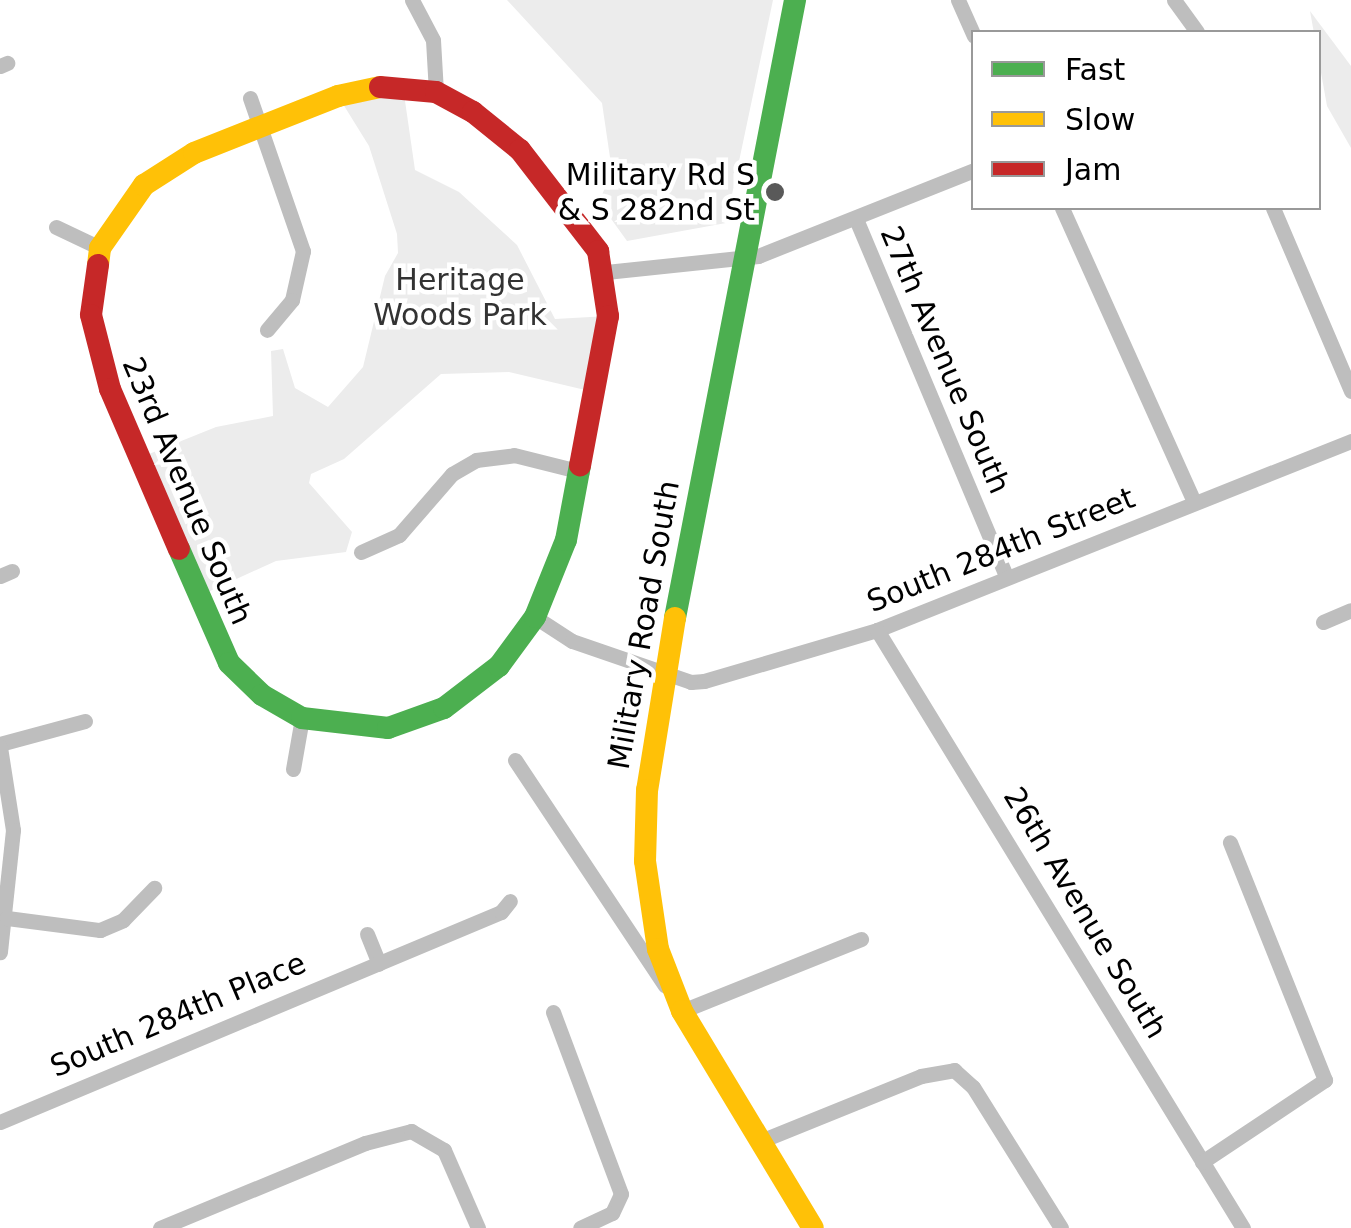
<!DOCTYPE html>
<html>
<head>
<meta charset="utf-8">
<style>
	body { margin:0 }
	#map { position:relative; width:1351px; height:1228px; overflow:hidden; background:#fff; font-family:"DejaVu Sans",sans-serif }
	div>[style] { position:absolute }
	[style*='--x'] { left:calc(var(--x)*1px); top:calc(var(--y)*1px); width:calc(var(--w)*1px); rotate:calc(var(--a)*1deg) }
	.green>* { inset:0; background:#ececec }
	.street>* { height:15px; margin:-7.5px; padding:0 7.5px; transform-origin:7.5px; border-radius:7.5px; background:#bebebe }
	.fast>* { height:22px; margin:-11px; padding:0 11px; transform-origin:11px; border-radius:11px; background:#4caf50 }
	.slow>* { height:22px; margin:-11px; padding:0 11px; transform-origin:11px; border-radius:11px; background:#ffc107 }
	.jam>* { height:22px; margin:-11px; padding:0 11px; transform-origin:11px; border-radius:11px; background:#c62828 }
	.dots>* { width:28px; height:28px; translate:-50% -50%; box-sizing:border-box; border:5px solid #fff; border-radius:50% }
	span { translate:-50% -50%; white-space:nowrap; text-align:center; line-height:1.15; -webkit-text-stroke:9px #fff; paint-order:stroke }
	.poi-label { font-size:30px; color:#000 }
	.right { translate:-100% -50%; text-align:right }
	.park-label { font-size:30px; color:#333 }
	.street-label { font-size:30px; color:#000 }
	.legend { position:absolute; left:971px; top:30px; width:350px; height:180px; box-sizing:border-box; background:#fff; border:2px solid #999; margin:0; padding:12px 18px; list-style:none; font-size:30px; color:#000 }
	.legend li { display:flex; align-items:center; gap:20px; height:50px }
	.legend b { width:50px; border:2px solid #999 }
</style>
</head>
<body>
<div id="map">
	<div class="green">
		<div style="clip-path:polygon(507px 0,773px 0,726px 223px,627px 241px,599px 202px,612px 171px,602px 103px)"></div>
		<div style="clip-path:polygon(1310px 11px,1351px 66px,1351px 148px,1327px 106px)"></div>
		<div style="clip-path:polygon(403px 87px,415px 170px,459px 192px,517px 245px,555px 319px,608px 316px,598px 393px,509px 372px,441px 374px,344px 459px,311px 474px,309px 483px,352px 532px,346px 552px,276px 561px,197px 597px,139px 458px,216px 427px,273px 416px,271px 351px,283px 349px,295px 388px,328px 407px,363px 367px,385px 276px,398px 253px,397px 234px,369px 146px,338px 96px)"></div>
	</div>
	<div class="street">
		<div style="--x:412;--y:0;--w:45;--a:62.3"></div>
		<div style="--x:433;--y:40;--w:52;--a:86.7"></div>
		<div style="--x:958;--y:0;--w:39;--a:66"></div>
		<div style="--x:1174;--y:0;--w:39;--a:54"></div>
		<div style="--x:0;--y:66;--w:8;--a:-23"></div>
		<div style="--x:250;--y:98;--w:162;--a:70.9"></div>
		<div style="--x:303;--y:251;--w:50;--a:102.7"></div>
		<div style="--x:292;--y:300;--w:39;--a:130"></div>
		<div style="--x:1062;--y:208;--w:322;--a:65.8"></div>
		<div style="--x:1273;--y:208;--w:199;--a:66.9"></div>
		<div style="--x:856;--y:219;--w:389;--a:67.2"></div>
		<div style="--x:56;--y:227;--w:49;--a:25.5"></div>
		<div style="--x:606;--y:272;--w:153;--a:-6"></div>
		<div style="--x:758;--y:256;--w:232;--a:-21.7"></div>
		<div style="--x:361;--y:552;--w:42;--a:-24.1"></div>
		<div style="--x:399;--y:535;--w:81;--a:-49"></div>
		<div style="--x:452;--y:474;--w:28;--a:-30"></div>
		<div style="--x:476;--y:460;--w:38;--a:-7"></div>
		<div style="--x:514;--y:455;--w:70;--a:14"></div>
		<div style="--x:0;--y:576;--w:13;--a:-23"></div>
		<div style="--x:535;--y:617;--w:44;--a:33"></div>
		<div style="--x:572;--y:641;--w:126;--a:19"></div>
		<div style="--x:691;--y:682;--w:13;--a:-4"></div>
		<div style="--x:704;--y:681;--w:180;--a:-16.4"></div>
		<div style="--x:877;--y:630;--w:510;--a:-21.74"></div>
		<div style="--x:1323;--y:622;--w:30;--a:-23"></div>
		<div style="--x:877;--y:630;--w:701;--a:58.53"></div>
		<div style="--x:0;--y:744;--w:88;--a:-15.1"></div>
		<div style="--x:0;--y:747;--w:84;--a:81.1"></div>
		<div style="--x:13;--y:830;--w:123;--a:96.1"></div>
		<div style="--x:515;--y:760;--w:271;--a:56.4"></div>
		<div style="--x:293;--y:769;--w:52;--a:-80"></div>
		<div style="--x:7;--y:918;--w:94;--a:7.4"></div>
		<div style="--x:100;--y:930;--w:25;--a:-23"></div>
		<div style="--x:123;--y:920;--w:45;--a:-45.9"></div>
		<div style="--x:367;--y:934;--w:32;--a:68"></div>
		<div style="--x:678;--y:1005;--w:7;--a:56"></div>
		<div style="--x:682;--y:1011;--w:193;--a:-21.9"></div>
		<div style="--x:553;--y:1012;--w:194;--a:69.5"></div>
		<div style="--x:621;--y:1194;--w:21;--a:115"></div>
		<div style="--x:612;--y:1213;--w:35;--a:155"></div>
		<div style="--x:0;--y:1122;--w:543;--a:-22.74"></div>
		<div style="--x:501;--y:912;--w:14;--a:-51"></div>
		<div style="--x:758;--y:1142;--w:176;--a:-22"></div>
		<div style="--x:921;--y:1076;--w:34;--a:-10"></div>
		<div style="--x:954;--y:1070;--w:25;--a:42"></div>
		<div style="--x:973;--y:1087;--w:166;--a:58"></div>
		<div style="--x:1202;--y:1162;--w:148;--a:-33.7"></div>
		<div style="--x:1325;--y:1080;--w:256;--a:-111.8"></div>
		<div style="--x:160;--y:1228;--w:222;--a:-22.5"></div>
		<div style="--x:365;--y:1143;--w:48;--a:-14.6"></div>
		<div style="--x:411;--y:1131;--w:38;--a:30"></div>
		<div style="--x:444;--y:1150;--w:85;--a:66.4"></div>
	</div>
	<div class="fast">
		<div style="--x:179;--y:549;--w:124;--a:66.3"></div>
		<div style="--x:229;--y:663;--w:46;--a:44.1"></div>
		<div style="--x:262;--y:695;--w:46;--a:29.9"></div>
		<div style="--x:302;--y:718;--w:87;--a:6.6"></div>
		<div style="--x:388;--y:728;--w:59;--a:-19.7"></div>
		<div style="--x:444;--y:708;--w:69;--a:-37.4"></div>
		<div style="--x:499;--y:666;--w:61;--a:-53.7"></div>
		<div style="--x:535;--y:617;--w:83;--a:-68.1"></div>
		<div style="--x:566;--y:540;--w:76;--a:-79.4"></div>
		<div style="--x:675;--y:618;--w:630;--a:-79.01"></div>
	</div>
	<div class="slow">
		<div style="--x:98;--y:265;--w:17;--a:-83"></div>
		<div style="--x:100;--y:248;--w:77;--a:-55.1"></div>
		<div style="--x:144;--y:185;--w:59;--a:-32.6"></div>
		<div style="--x:194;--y:153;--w:155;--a:-21.6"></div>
		<div style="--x:338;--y:96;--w:43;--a:-12.1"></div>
		<div style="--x:675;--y:618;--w:174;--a:99.2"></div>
		<div style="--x:647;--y:790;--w:71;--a:91.6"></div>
		<div style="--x:645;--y:861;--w:89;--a:81.6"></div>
		<div style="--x:658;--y:949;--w:66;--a:68.8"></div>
		<div style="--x:682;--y:1011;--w:253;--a:58.9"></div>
	</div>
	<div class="jam">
		<div style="--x:380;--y:87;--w:56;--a:5.1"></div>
		<div style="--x:436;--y:92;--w:42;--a:28.4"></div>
		<div style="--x:473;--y:112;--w:60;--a:39"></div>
		<div style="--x:520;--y:150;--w:128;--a:52.3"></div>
		<div style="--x:598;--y:251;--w:66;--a:81.3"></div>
		<div style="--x:608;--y:316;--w:152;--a:100.6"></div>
		<div style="--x:98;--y:265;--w:50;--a:98"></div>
		<div style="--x:91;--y:315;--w:76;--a:75.6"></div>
		<div style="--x:110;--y:389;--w:174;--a:66.7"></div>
	</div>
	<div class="dots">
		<div style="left:775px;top:192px;background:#595959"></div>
	</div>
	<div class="poi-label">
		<span class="right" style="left:755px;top:192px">Military Rd S<br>&amp; S 282nd St</span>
	</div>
	<div class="park-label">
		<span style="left:460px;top:297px">Heritage<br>Woods Park</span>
	</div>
	<div class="street-label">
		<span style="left:945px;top:360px;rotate:67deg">27th Avenue South</span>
		<span style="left:187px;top:491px;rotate:67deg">23rd Avenue South</span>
		<span style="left:1001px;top:550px;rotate:-22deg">South 284th Street</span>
		<span style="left:644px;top:625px;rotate:-80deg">Military Road South</span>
		<span style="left:1085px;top:913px;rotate:59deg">26th Avenue South</span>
		<span style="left:178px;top:1015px;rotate:-23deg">South 284th Place</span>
	</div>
	<ul class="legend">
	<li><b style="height:12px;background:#4caf50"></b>Fast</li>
	<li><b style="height:12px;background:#ffc107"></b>Slow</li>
	<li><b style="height:12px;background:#c62828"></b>Jam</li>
	</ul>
</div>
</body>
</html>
